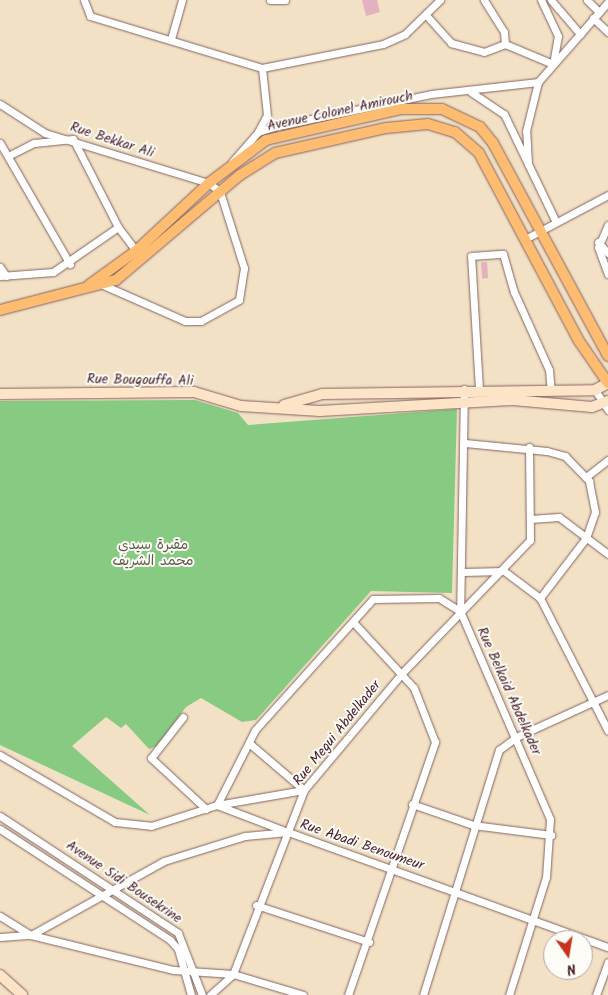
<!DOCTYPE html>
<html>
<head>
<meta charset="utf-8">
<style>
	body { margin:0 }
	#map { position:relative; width:608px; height:995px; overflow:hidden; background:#f2e1c5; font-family:Kalam,"Playpen Sans Arabic",sans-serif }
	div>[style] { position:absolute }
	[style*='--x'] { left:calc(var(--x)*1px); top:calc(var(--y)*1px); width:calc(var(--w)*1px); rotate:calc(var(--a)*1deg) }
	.green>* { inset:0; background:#87ca82 }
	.building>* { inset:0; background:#e3b1bf; transform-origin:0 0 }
	.roads { filter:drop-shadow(0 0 1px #856361) drop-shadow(0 0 1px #856361) }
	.street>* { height:7px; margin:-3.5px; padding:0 3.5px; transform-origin:3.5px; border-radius:3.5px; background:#fff }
	.secondary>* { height:10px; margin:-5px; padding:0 5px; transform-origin:5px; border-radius:5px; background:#fee4c6 }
	.primary>* { height:10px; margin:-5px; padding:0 5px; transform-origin:5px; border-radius:5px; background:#fdbc70 }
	span { translate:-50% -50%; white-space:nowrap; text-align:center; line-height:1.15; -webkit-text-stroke:4px #fdfcf7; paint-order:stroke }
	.street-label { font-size:14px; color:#4a1f2b }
	.park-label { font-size:14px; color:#5f5b49 }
	.north { position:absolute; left:543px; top:930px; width:50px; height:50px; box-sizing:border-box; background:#fdfcf7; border:1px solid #b5a4a5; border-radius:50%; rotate:167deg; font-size:14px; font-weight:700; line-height:20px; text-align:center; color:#4a1f2b }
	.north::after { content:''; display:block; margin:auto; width:18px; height:22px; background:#c8321e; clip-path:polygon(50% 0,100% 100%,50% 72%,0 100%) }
</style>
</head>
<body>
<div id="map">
	<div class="green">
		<div style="clip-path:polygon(195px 400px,238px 413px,248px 425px,457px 409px,452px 593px,371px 591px,256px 720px,242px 722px,201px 698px,186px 707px,157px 746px,149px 749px,126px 724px,121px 728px,106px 717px,72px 746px,150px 815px,0 745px,0 401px)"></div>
	</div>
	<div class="building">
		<div style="clip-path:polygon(362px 0,377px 0,380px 12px,366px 16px)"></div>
		<div style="left:487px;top:262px;width:16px;height:6px;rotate:86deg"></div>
	</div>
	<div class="roads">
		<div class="street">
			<div style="--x:84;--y:0;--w:17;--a:69"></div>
			<div style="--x:90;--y:16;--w:180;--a:16.8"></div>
			<div style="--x:262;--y:68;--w:123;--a:-11.2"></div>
			<div style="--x:383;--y:44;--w:24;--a:-24"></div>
			<div style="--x:405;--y:34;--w:49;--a:-44.2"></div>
			<div style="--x:270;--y:0;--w:15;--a:0"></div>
			<div style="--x:551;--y:0;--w:45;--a:49.5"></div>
			<div style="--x:587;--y:0;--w:17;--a:45"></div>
			<div style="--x:426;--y:15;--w:38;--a:48"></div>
			<div style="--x:451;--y:43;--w:34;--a:15"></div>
			<div style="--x:484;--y:52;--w:22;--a:-21"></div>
			<div style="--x:505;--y:44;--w:12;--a:-95"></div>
			<div style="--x:504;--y:32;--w:38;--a:-122"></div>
			<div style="--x:593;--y:18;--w:21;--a:43"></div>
			<div style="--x:171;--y:39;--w:41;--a:-74.2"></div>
			<div style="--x:505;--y:44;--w:52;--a:22.6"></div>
			<div style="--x:553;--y:64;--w:28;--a:-80"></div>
			<div style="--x:558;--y:36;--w:40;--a:-115"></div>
			<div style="--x:471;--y:92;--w:40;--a:34"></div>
			<div style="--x:504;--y:114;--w:120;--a:64.3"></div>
			<div style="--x:0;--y:104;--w:54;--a:32.8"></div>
			<div style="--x:45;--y:133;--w:171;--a:17"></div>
			<div style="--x:209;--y:183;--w:14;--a:39"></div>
			<div style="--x:220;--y:192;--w:80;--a:72.5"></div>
			<div style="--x:244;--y:268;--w:32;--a:99"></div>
			<div style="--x:239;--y:300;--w:43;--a:151.1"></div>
			<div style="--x:201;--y:321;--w:16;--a:180"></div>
			<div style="--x:185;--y:321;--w:90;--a:-156.3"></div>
			<div style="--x:258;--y:132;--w:19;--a:-62"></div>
			<div style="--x:267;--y:115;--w:47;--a:-96.1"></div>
			<div style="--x:0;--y:143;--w:140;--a:60"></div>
			<div style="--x:8;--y:156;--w:29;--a:-27"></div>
			<div style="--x:34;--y:143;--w:39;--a:-6"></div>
			<div style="--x:73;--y:139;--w:99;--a:62.9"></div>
			<div style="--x:118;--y:227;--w:30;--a:53"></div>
			<div style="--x:232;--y:162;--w:40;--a:-49"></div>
			<div style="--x:258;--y:132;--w:16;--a:-18"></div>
			<div style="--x:273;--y:127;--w:161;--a:-11.8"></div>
			<div style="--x:431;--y:94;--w:108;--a:-6.4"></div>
			<div style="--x:528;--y:164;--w:33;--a:-93"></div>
			<div style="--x:526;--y:131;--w:50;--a:-76.2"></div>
			<div style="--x:538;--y:82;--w:106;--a:-48.8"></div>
			<div style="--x:608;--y:225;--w:24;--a:114"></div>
			<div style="--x:598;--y:247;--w:29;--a:70"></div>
			<div style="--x:527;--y:238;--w:92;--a:-28"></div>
			<div style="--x:598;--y:242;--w:15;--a:48"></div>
			<div style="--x:0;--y:267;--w:11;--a:56"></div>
			<div style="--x:0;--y:276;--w:53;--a:-4.3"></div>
			<div style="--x:53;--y:272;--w:79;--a:-34.7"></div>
			<div style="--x:464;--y:389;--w:222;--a:91"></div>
			<div style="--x:460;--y:611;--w:227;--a:66.6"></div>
			<div style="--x:550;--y:819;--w:58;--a:93.9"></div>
			<div style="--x:546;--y:877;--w:124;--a:107.4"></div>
			<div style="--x:479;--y:389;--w:133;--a:-93.4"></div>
			<div style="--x:471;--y:256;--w:32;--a:-4"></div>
			<div style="--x:503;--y:254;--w:40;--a:74"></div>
			<div style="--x:514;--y:292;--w:85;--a:65.8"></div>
			<div style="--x:549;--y:370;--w:21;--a:85"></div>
			<div style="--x:595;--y:390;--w:24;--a:57"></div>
			<div style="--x:465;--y:443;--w:82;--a:5.6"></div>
			<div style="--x:547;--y:451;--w:19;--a:16"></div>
			<div style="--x:565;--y:456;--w:35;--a:46"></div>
			<div style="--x:589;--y:481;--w:32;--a:79"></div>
			<div style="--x:595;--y:512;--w:28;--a:109"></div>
			<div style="--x:586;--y:538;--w:76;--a:127.5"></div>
			<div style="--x:586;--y:477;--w:28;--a:-38"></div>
			<div style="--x:530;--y:519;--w:29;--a:-4"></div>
			<div style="--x:559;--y:517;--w:61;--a:37.1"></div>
			<div style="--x:463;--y:572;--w:41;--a:-1.4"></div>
			<div style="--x:504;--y:571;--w:45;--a:36.9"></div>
			<div style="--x:540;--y:598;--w:149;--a:62.9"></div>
			<div style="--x:183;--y:717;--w:52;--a:128"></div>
			<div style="--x:151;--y:758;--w:75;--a:42.8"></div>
			<div style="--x:249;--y:743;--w:72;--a:40.5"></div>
			<div style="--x:0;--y:755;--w:133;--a:30.2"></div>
			<div style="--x:115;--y:822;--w:36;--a:6"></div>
			<div style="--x:151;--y:826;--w:69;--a:-17.7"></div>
			<div style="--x:217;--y:805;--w:88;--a:-9.8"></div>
			<div style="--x:412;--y:804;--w:65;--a:19"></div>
			<div style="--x:473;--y:825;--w:79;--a:7.3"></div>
			<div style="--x:0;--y:816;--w:213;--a:33.3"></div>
			<div style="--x:178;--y:933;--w:66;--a:68.8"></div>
			<div style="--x:0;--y:829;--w:203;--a:33.1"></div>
			<div style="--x:170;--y:940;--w:12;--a:48"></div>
			<div style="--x:178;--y:949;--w:48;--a:74.2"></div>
			<div style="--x:285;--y:831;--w:73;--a:-159.1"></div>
			<div style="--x:217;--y:805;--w:84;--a:-63.1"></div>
			<div style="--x:255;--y:730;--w:176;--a:-48"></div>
			<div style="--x:373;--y:599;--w:66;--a:-0.9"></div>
			<div style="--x:439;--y:598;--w:25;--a:32"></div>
			<div style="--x:256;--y:905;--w:119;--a:18.1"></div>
			<div style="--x:0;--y:916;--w:36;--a:32"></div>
			<div style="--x:31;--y:935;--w:147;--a:13.8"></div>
			<div style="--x:174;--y:970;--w:59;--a:3.9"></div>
			<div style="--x:233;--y:974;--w:73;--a:16.7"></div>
			<div style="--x:0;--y:937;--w:31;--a:-4"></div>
			<div style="--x:31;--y:935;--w:152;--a:-29.1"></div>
			<div style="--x:164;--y:861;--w:85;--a:-17.2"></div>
			<div style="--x:245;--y:836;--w:43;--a:-5.3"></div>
			<div style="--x:288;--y:832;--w:340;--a:19.8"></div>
			<div style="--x:210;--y:995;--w:31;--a:-42"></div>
			<div style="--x:233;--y:974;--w:197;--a:-68.9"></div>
			<div style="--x:304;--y:790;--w:154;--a:-50"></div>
			<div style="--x:403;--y:672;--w:183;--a:-46.1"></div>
			<div style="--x:530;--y:540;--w:93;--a:-90.6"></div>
			<div style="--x:348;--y:995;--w:268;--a:-71"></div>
			<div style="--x:435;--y:742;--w:58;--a:-111.3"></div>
			<div style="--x:414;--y:688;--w:90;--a:-132.7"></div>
			<div style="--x:423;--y:995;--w:257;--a:-72.8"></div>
			<div style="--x:499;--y:750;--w:21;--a:-37"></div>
			<div style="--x:516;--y:737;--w:101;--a:-24.5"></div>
			<div style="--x:596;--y:995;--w:35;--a:-70"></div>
		</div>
		<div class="secondary">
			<div style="--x:0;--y:394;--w:194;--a:-0.6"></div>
			<div style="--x:194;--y:392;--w:49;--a:16.6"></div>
			<div style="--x:241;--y:406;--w:79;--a:3.6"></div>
			<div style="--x:320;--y:411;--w:193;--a:-3.3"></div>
			<div style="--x:513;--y:400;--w:79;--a:5.1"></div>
			<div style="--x:592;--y:407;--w:17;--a:-21"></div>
			<div style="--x:284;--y:405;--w:40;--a:-16"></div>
			<div style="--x:322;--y:394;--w:273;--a:-0.8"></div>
			<div style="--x:595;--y:390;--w:15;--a:-28"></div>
			<div style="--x:0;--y:975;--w:30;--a:42"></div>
		</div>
		<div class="primary">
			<div style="--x:89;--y:285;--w:58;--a:-35.9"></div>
			<div style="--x:136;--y:251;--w:100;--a:-43"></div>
			<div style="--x:209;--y:183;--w:71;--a:-37"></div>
			<div style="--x:266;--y:140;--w:139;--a:-12.9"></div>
			<div style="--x:401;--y:109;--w:41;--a:0"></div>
			<div style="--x:442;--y:109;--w:42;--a:25.3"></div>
			<div style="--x:480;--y:127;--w:21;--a:51"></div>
			<div style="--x:493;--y:143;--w:242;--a:61.6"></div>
			<div style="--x:0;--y:310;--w:120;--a:-14.5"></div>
			<div style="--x:116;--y:280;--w:162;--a:-40.3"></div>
			<div style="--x:240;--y:175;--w:41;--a:-32.2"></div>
			<div style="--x:275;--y:153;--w:114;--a:-12.7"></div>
			<div style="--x:386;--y:128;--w:42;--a:-5.4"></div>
			<div style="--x:428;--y:124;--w:28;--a:17"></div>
			<div style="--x:455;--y:132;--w:32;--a:41"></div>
			<div style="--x:479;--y:153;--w:213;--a:62"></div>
			<div style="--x:579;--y:341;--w:51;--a:55.4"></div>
		</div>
	</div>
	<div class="street-label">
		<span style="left:340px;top:111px;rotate:-12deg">Avenue Colonel Amirouch</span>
		<span style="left:112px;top:140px;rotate:18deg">Rue Bekkar Ali</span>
		<span style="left:140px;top:380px;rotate:1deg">Rue Bougouffa Ali</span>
		<span style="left:509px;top:691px;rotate:66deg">Rue Belkaid Abdelkader</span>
		<span style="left:337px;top:733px;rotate:-51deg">Rue Megui Abdelkader</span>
		<span style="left:362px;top:845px;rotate:19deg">Rue Abadi Benoumeur</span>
		<span style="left:124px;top:882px;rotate:34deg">Avenue Sidi Bousekrine</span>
	</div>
	<div class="park-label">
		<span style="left:153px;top:553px">مقبرة سيدي<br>محمد الشريف</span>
	</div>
	<div class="north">N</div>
</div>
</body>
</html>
